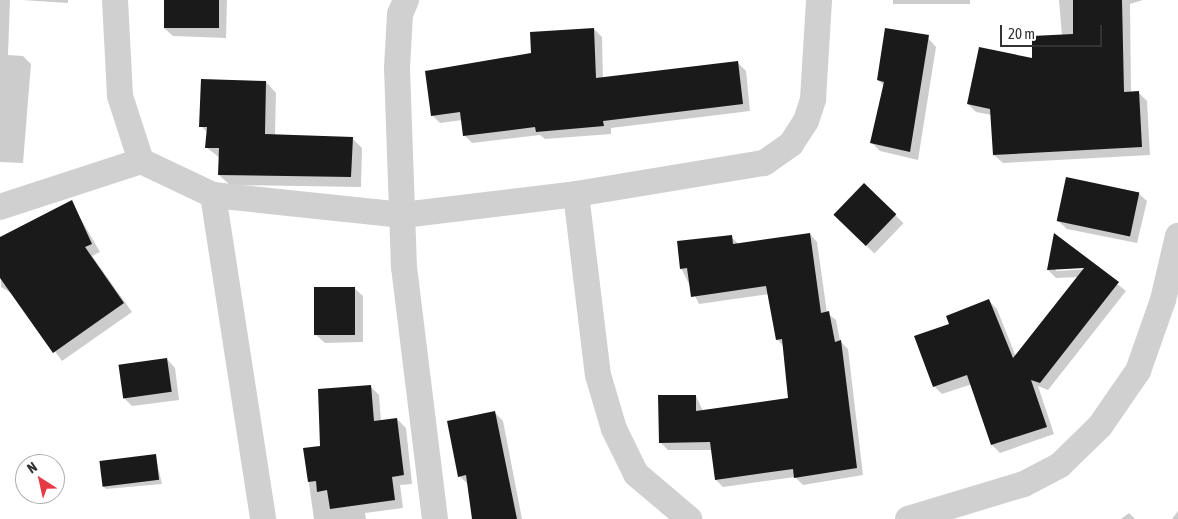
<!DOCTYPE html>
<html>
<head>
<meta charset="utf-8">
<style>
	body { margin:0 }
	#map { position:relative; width:1178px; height:519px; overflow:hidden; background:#fff; font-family:"Asap Condensed",sans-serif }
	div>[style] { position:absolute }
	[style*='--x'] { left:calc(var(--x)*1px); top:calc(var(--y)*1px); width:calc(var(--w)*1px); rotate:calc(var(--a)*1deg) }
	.shadow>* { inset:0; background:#0003; transform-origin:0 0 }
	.building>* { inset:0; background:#1a1a1a; transform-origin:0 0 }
	.minor>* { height:26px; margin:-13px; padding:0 13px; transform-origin:13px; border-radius:13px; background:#d0d0d0 }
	span { translate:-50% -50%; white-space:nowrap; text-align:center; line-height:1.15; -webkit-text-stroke:5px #fff; paint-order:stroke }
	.north { position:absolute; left:15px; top:454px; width:50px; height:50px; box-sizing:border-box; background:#fff; border:1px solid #adadad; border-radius:50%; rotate:325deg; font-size:14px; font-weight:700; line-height:20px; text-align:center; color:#333 }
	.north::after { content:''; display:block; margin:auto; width:18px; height:22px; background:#e63946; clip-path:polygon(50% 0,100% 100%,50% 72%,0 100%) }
	.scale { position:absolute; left:1000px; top:25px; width:102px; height:22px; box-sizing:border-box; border:2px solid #333; border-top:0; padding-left:6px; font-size:15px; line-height:18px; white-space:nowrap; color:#333; -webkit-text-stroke:4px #fff; paint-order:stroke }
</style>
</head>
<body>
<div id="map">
	<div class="shadow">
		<div style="clip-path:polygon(0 0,10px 0,8px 55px,23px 56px,31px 64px,23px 163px,0 162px)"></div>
		<div style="clip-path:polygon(22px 0,68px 0,68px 3px)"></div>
		<div style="clip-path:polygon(165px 0,227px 0,226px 38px,173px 36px,164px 28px)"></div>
		<div style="left:893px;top:0;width:77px;height:4px"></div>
		<div style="clip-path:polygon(1059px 0,1143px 0,1130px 4px,1131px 93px,1138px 92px,1147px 101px,1150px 155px,1003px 163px,994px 155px,992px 115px,976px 112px,968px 104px,1062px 36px)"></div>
		<div style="clip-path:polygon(594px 29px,602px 37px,603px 79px,738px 63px,746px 71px,750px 111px,611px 128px,611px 134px,545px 139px,540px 135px,472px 143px,464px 135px,463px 120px,440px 123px,432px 115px,532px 54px)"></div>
		<div style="clip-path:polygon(928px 38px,936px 47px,918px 160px,880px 151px,871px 142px,884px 86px,878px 80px)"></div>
		<div style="clip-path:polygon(266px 82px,276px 93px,275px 135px,352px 138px,362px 148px,361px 187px,230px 185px,219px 175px,220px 158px,207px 148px,208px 133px,201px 126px)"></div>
		<div style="left:864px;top:185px;width:55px;height:42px;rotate:44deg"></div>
		<div style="clip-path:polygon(1138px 193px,1147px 201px,1137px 243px,1067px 229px,1058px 221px)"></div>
		<div style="clip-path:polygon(71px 202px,100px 252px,92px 256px,132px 312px,62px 361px,13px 294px,1px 287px,0 238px)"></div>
		<div style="clip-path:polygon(810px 234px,817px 242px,827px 313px,836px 320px,840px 341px,848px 349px,863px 475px,803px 485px,795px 477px,723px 487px,716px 480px,712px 450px,668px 450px,660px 442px,696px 396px,703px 411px,790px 399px,784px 347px,777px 339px,769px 294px,699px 304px,681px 268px,731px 237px,740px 245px)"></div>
		<div style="clip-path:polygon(evenodd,1055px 235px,1126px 291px,1048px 390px,1038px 386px,1054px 434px,1000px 453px,992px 445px,972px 384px,942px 394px,934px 386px,950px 325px,989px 301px,997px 309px,1016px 357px,1079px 277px,1056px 278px,1048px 270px,1055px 235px,1090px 267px,1090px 269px,1056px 271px,1056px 269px,1090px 267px)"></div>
		<div style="clip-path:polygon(354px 288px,363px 296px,363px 342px,325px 343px,316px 335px)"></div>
		<div style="clip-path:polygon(167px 359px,175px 368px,179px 400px,132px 406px,124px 398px)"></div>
		<div style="clip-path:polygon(370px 386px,379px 395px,381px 421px,397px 419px,406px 428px,412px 484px,400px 485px,403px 508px,365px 513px,366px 519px,314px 519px,304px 449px,321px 447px)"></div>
		<div style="clip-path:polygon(495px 413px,503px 421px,522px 519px,474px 519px,468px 484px,459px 476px)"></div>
		<div style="clip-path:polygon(155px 455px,162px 484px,106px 489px,102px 485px)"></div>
		<div style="clip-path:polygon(1178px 511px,1178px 519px,1172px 519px)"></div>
		<div style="clip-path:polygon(1129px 513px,1135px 519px,1121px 519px)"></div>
	</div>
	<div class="building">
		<div style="left:164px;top:0;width:55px;height:28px"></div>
		<div style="clip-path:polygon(1073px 0,1122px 0,1124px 92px,1139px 91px,1142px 147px,993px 155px,990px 109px,967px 104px,979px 47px,1032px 58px,1032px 36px,1073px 34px)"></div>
		<div style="clip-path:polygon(594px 28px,596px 78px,738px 61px,743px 104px,603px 121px,604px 126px,536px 132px,535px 127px,463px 136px,460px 112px,431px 116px,425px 71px,531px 53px,530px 32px)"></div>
		<div style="clip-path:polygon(885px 28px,929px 35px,910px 152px,870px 143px,884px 82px,877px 80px)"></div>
		<div style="clip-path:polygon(201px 79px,266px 81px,265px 134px,353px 137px,351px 177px,218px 175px,219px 148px,205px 148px,207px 127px,199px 127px)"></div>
		<div style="left:1066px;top:177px;width:75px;height:45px;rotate:12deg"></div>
		<div style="left:864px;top:183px;width:45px;height:44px;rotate:44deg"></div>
		<div style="clip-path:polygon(72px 200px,92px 244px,85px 247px,124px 303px,53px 353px,0 278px,0 237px)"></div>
		<div style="clip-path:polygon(810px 233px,821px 313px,829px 311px,835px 342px,841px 340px,857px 468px,794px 478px,793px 469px,715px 480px,710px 442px,659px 443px,658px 395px,696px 395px,696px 411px,788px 398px,782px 339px,776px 340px,766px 286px,691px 297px,687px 268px,680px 269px,677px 241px,732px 235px,733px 244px)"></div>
		<div style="clip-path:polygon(1054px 233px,1119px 282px,1040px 383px,1031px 380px,1047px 427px,991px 445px,967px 375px,933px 387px,914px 336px,949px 324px,946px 316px,989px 299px,1013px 358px,1084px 268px,1047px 270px)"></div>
		<div style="left:314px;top:287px;width:41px;height:48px"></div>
		<div style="left:167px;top:358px;width:34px;height:49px;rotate:82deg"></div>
		<div style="clip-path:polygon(371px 385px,374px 421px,397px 418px,404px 475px,392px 477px,395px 500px,330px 509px,327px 490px,317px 492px,316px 481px,308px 482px,303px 448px,320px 446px,318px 389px)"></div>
		<div style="clip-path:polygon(495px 411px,517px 519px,472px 519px,466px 475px,458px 477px,447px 421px)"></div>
		<div style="left:156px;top:454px;width:26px;height:57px;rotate:83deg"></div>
	</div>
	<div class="minor">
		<div style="--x:115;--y:0;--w:96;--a:87"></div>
		<div style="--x:120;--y:96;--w:68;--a:72.1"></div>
		<div style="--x:141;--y:161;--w:80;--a:25.3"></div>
		<div style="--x:213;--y:195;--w:191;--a:6"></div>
		<div style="--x:403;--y:215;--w:174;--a:-6.9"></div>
		<div style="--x:576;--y:194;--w:191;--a:-9.4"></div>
		<div style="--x:764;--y:163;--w:33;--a:-35"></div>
		<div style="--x:791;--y:144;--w:27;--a:-57"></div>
		<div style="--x:806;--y:121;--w:23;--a:-72"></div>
		<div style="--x:813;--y:99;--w:99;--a:-86.5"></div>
		<div style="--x:406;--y:0;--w:15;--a:113"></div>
		<div style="--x:400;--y:14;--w:54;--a:93.2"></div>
		<div style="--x:397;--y:68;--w:199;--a:88"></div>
		<div style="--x:404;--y:267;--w:254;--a:83"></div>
		<div style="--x:576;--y:194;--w:182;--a:83.1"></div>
		<div style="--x:598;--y:375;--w:56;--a:73.5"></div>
		<div style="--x:614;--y:429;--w:50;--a:63.9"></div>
		<div style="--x:636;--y:474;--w:70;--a:40.3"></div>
		<div style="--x:213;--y:195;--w:328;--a:81.2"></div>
		<div style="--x:0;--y:207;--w:148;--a:-18.1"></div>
		<div style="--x:908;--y:519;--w:121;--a:-16.8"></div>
		<div style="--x:1024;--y:484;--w:41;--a:-27.8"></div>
		<div style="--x:1060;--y:465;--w:56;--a:-44.3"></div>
		<div style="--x:1100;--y:426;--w:67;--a:-55.4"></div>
		<div style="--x:1138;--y:371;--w:75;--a:-70.6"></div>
		<div style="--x:1163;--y:300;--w:66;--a:-76.8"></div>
	</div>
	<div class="north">N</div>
	<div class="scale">20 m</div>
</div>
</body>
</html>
